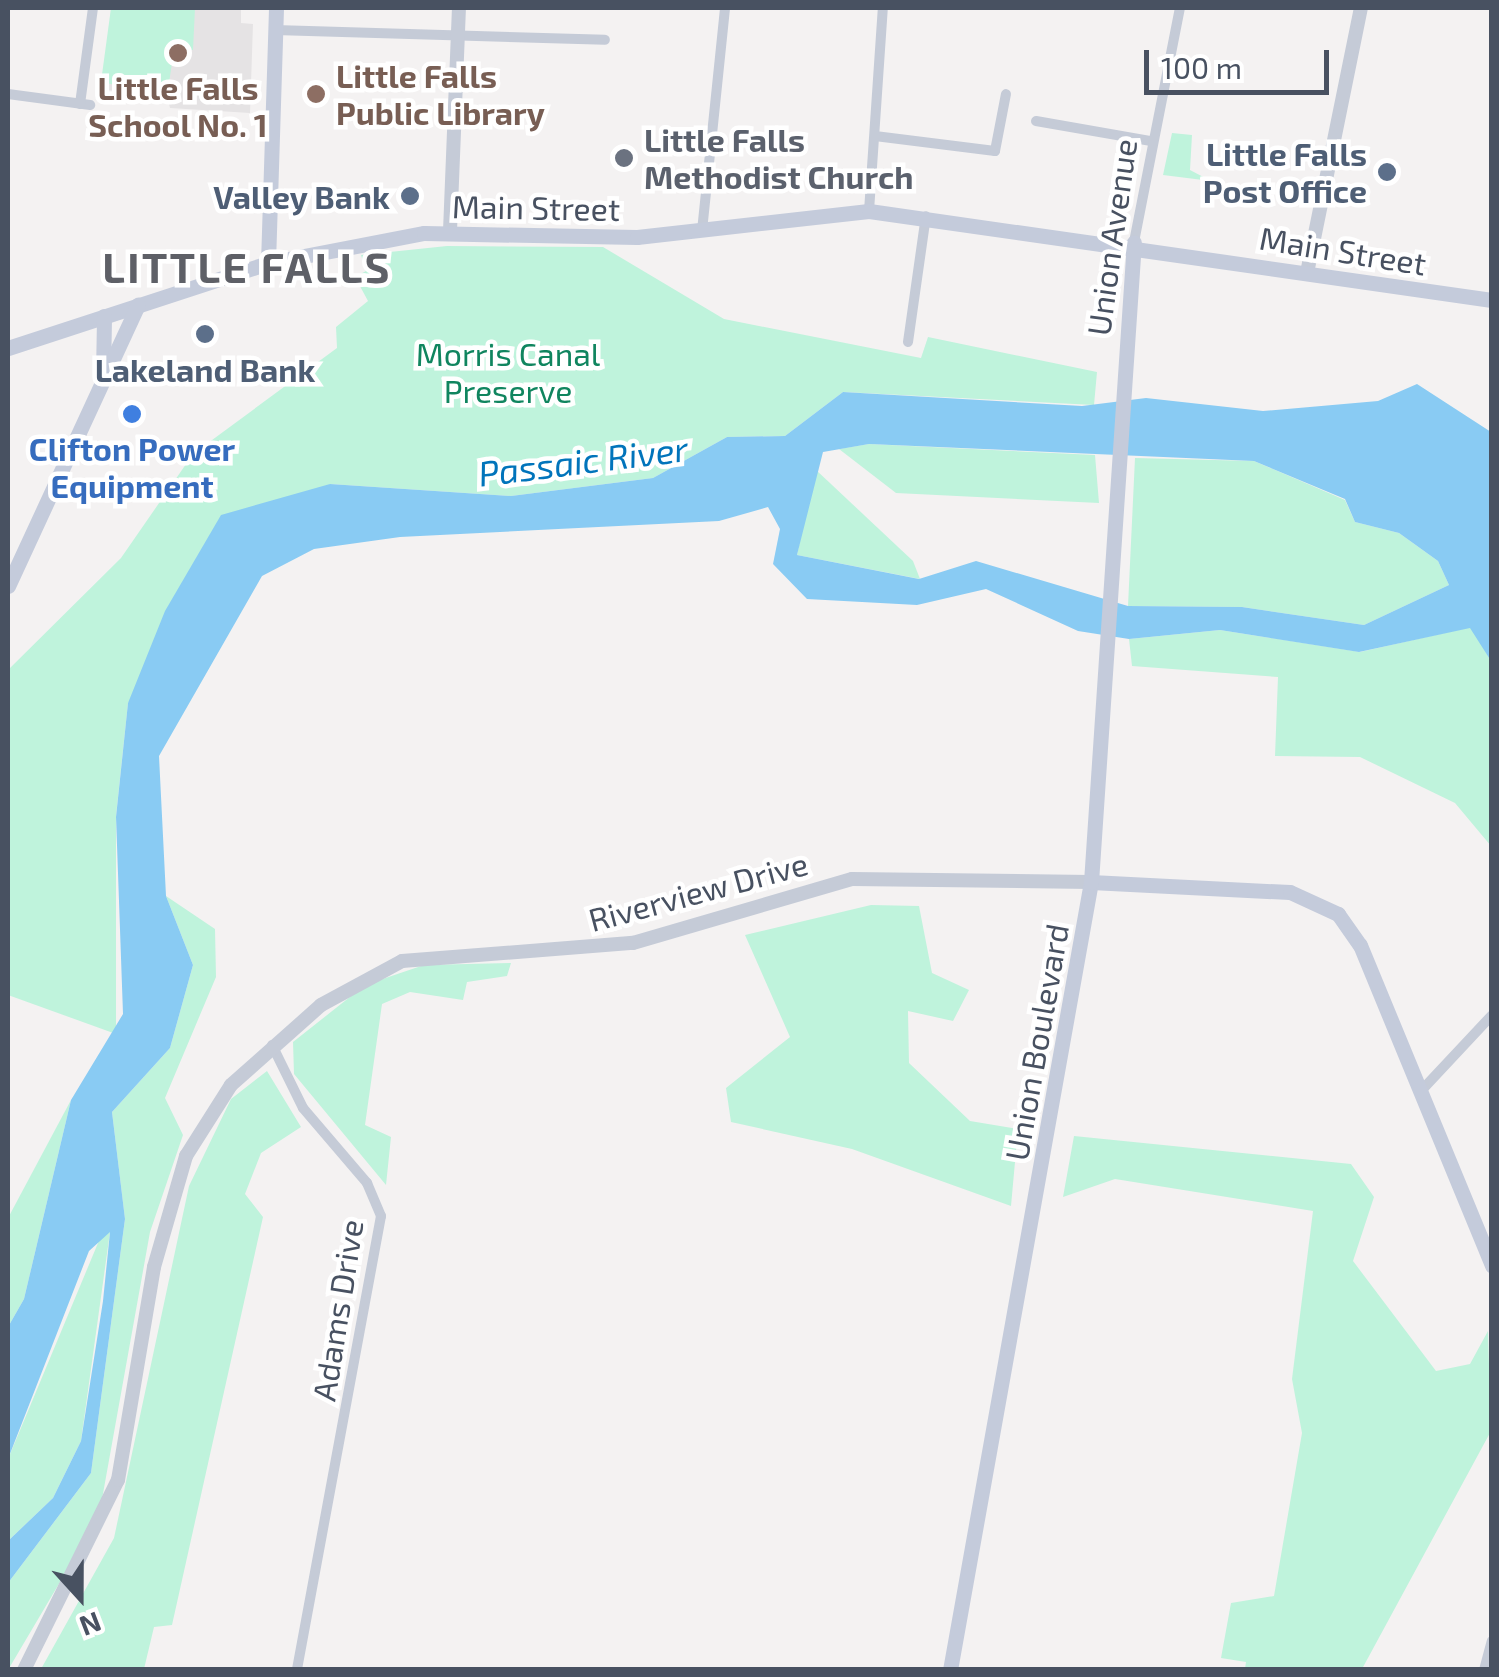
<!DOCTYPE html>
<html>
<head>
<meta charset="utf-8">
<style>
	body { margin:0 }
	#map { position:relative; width:1499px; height:1677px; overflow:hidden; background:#f4f2f2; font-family:"Exo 2",sans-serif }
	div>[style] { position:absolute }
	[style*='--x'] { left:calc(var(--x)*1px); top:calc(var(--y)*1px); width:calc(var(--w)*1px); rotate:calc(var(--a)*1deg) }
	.education>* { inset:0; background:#e5e3e4 }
	.green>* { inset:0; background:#bff3dc }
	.water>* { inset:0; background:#89cbf3 }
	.minor>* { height:10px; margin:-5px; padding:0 5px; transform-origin:5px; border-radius:5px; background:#c5cbd7 }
	.tertiary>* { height:14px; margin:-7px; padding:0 7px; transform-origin:7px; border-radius:7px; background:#c5cbd7 }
	.secondary>* { height:15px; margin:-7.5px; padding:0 7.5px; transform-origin:7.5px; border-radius:7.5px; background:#c4cbdb }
	.dots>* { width:28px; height:28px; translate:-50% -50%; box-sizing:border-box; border:5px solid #fff; border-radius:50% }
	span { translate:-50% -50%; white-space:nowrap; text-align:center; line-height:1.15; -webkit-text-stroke:9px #fff; paint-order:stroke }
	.education-label { font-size:32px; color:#785e54; font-weight:700 }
	.left { translate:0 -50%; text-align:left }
	.worship-label { font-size:32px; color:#5b616d; font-weight:700 }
	.service-label { font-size:32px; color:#4e5e75; font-weight:700 }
	.right { translate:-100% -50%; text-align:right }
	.street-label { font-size:32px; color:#485161 }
	.park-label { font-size:32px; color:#10855f }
	.shop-label { font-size:32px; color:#366cbe; font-weight:700 }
	.water-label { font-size:35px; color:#0174bb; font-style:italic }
	.district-label { font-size:42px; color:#5e6067; font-weight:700; letter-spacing:2.5px }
	.frame { position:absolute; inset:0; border:10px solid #485161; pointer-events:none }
	.north { position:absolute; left:30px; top:1547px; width:100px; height:100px; -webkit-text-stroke:8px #fff; paint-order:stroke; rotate:159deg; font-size:28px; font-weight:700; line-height:40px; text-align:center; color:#485161 }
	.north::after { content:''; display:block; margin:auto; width:35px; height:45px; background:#485161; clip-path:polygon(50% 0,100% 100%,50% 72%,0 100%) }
	.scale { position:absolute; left:1144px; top:50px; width:185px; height:45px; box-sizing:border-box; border:5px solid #485161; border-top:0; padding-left:12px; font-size:30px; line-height:35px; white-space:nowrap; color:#485161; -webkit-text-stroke:8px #fff; paint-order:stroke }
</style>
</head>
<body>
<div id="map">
	<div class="education">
		<div style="clip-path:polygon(111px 8px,241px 8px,241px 23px,253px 24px,250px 113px,170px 108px,167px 96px,107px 90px)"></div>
	</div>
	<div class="green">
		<div style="clip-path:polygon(111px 8px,195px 8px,193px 50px,174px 50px,167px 96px,101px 82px)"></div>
		<div style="clip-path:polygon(1172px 133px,1192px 135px,1190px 170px,1211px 181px,1163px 175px)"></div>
		<div style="clip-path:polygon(447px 246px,603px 247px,724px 319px,921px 358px,928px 337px,1097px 372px,1094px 405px,843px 392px,785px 436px,727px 437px,653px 478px,511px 496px,330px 484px,128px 703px,116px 816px,116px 1034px,8px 995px,8px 670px,121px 558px,193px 454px,337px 348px,336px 327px,368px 301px,355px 277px,366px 271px,361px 255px)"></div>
		<div style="clip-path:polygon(869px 444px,1095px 455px,1099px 503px,896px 493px,839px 449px)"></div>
		<div style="clip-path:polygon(1135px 458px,1254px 461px,1345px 500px,1355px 522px,1399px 533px,1438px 561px,1449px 585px,1364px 625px,1242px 607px,1128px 606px)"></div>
		<div style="clip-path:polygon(815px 469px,913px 561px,920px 579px,797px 555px)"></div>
		<div style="clip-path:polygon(1471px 627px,1491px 661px,1491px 846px,1455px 803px,1360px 757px,1275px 756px,1278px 677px,1132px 666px,1129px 639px,1220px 630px,1360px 652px)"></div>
		<div style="clip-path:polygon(166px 896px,215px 929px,216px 977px,165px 1098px,183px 1135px,150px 1232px,99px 1516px,8px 1670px,8px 1583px,91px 1473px,125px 1219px,112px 1112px,170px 1048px,193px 965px)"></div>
		<div style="clip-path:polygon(871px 905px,919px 906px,932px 973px,969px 990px,953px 1021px,908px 1011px,909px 1063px,970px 1121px,1018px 1129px,1011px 1206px,852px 1149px,731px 1122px,726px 1088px,790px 1037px,745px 935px)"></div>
		<div style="clip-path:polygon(511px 963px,507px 976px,467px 982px,463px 1000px,410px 992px,382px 1004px,365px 1125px,391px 1137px,386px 1185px,294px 1074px,293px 1042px,365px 985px,424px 965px)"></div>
		<div style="clip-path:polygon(267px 1071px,301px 1127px,261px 1153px,245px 1194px,263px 1217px,172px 1625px,154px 1627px,144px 1669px,41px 1669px,114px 1538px,189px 1186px,231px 1099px)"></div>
		<div style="clip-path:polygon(71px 1100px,24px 1299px,8px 1327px,8px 1218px)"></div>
		<div style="clip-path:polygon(1074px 1136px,1351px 1164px,1374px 1197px,1353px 1261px,1436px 1371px,1470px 1364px,1488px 1331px,1491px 1431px,1362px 1669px,1245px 1669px,1246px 1662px,1221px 1658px,1231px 1603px,1274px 1596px,1302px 1433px,1292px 1379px,1313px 1211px,1115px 1179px,1063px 1197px)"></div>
		<div style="clip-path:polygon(103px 1231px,110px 1232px,81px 1441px,53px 1498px,8px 1541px,8px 1459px)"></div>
	</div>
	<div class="water">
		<div style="clip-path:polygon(evenodd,1417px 384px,1491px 432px,1491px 661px,1470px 628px,1359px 652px,1220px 630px,1129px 639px,1078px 631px,986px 589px,917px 605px,807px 599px,773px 564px,780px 529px,768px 507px,719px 521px,400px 537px,314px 549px,262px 576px,159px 756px,166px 896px,193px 965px,170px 1048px,112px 1112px,125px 1219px,91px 1473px,8px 1583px,8px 1541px,53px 1498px,81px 1441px,103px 1301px,110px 1232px,89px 1251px,8px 1459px,8px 1327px,24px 1299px,71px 1100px,123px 1014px,116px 817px,128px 703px,165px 611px,221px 515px,330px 484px,511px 496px,653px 478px,727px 437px,785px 436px,843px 392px,1082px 406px,1146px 398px,1263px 411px,1378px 401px,1417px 384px,869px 444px,1254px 461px,1345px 499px,1355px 522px,1399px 533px,1438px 561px,1449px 585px,1364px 625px,1242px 607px,1128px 606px,976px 561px,919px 579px,797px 555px,823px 452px,869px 444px)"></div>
	</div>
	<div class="minor">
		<div style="--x:275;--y:30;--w:330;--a:1.7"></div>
		<div style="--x:8;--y:94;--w:83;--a:7.6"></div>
		<div style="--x:80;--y:104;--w:97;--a:-82.3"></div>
		<div style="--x:1036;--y:121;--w:117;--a:9.9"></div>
		<div style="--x:875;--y:136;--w:121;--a:7.1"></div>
		<div style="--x:995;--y:151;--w:58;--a:-79.1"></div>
		<div style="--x:869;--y:211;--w:203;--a:-86.1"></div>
		<div style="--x:702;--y:231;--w:224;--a:-84.1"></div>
		<div style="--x:1134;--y:242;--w:238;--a:-78.9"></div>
		<div style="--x:908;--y:342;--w:127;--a:-81.9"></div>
		<div style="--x:272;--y:1045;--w:70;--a:63.8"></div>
		<div style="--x:303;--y:1108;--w:99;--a:49.5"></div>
		<div style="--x:367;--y:1183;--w:36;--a:67"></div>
		<div style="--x:381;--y:1216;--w:462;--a:100.5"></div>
		<div style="--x:1420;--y:1092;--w:105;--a:-46.9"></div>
		<div style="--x:1484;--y:1670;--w:30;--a:-75"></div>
	</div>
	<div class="tertiary">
		<div style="--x:450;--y:231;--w:223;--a:-87.7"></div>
		<div style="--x:1307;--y:273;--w:270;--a:-78.5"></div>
		<div style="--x:24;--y:1670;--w:212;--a:-63.7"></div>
		<div style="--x:118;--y:1480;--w:216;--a:-80.4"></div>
		<div style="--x:154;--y:1267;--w:116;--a:-73.9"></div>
		<div style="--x:186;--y:1156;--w:84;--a:-57.6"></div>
		<div style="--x:231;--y:1085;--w:120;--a:-41.6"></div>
		<div style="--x:321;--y:1005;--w:92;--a:-28.5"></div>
		<div style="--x:402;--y:961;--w:232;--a:-4.5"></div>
		<div style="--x:633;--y:943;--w:228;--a:-16.3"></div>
		<div style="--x:852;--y:879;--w:239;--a:0.7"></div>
	</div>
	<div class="secondary">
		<div style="--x:268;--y:263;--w:255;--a:-88.2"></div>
		<div style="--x:8;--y:348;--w:274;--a:-18.1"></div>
		<div style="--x:268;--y:263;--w:159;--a:-10.9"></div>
		<div style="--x:424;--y:233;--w:213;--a:1.1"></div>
		<div style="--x:637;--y:237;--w:233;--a:-6.4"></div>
		<div style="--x:869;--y:211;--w:629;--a:8.13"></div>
		<div style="--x:103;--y:375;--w:59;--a:-89"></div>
		<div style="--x:8;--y:586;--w:310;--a:-65.2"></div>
		<div style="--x:1091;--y:882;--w:199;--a:2.9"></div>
		<div style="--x:1290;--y:892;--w:53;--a:24.6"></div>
		<div style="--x:1338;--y:914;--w:38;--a:55"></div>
		<div style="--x:1360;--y:945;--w:347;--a:67.6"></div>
		<div style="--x:950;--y:1670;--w:801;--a:-79.86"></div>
		<div style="--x:1091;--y:882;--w:641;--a:-86.16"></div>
	</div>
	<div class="dots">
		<div style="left:178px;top:53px;background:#8d6e63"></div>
		<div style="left:316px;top:94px;background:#8d6e63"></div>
		<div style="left:624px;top:158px;background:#6b7280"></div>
		<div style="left:1387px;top:172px;background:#5c6f8a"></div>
		<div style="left:410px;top:196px;background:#5c6f8a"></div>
		<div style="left:205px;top:334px;background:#5c6f8a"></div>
		<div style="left:132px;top:414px;background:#3f7fe0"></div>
	</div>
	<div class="education-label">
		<span class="left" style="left:336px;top:94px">Little Falls<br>Public Library</span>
		<span style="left:178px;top:106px">Little Falls<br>School No. 1</span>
	</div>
	<div class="worship-label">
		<span class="left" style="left:644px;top:158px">Little Falls<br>Methodist Church</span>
	</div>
	<div class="service-label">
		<span class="right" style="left:1367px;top:172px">Little Falls<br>Post Office</span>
		<span class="right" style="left:390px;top:196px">Valley Bank</span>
		<span style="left:205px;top:369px">Lakeland Bank</span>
	</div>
	<div class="street-label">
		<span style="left:536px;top:207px;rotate:1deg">Main Street</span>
		<span style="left:1111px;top:237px;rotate:-82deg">Union Avenue</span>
		<span style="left:1343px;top:250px;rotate:9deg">Main Street</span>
		<span style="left:698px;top:891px;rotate:-15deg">Riverview Drive</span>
		<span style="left:1036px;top:1042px;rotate:-80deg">Union Boulevard</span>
		<span style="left:337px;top:1310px;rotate:-81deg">Adams Drive</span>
	</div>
	<div class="park-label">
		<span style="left:508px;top:372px">Morris Canal<br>Preserve</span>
	</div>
	<div class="shop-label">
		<span style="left:132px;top:467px">Clifton Power<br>Equipment</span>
	</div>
	<div class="water-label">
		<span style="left:583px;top:460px;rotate:-7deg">Passaic River</span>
	</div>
	<div class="district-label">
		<span style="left:247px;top:266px">LITTLE FALLS</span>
	</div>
	<div class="frame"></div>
	<div class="north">N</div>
	<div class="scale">100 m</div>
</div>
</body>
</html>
